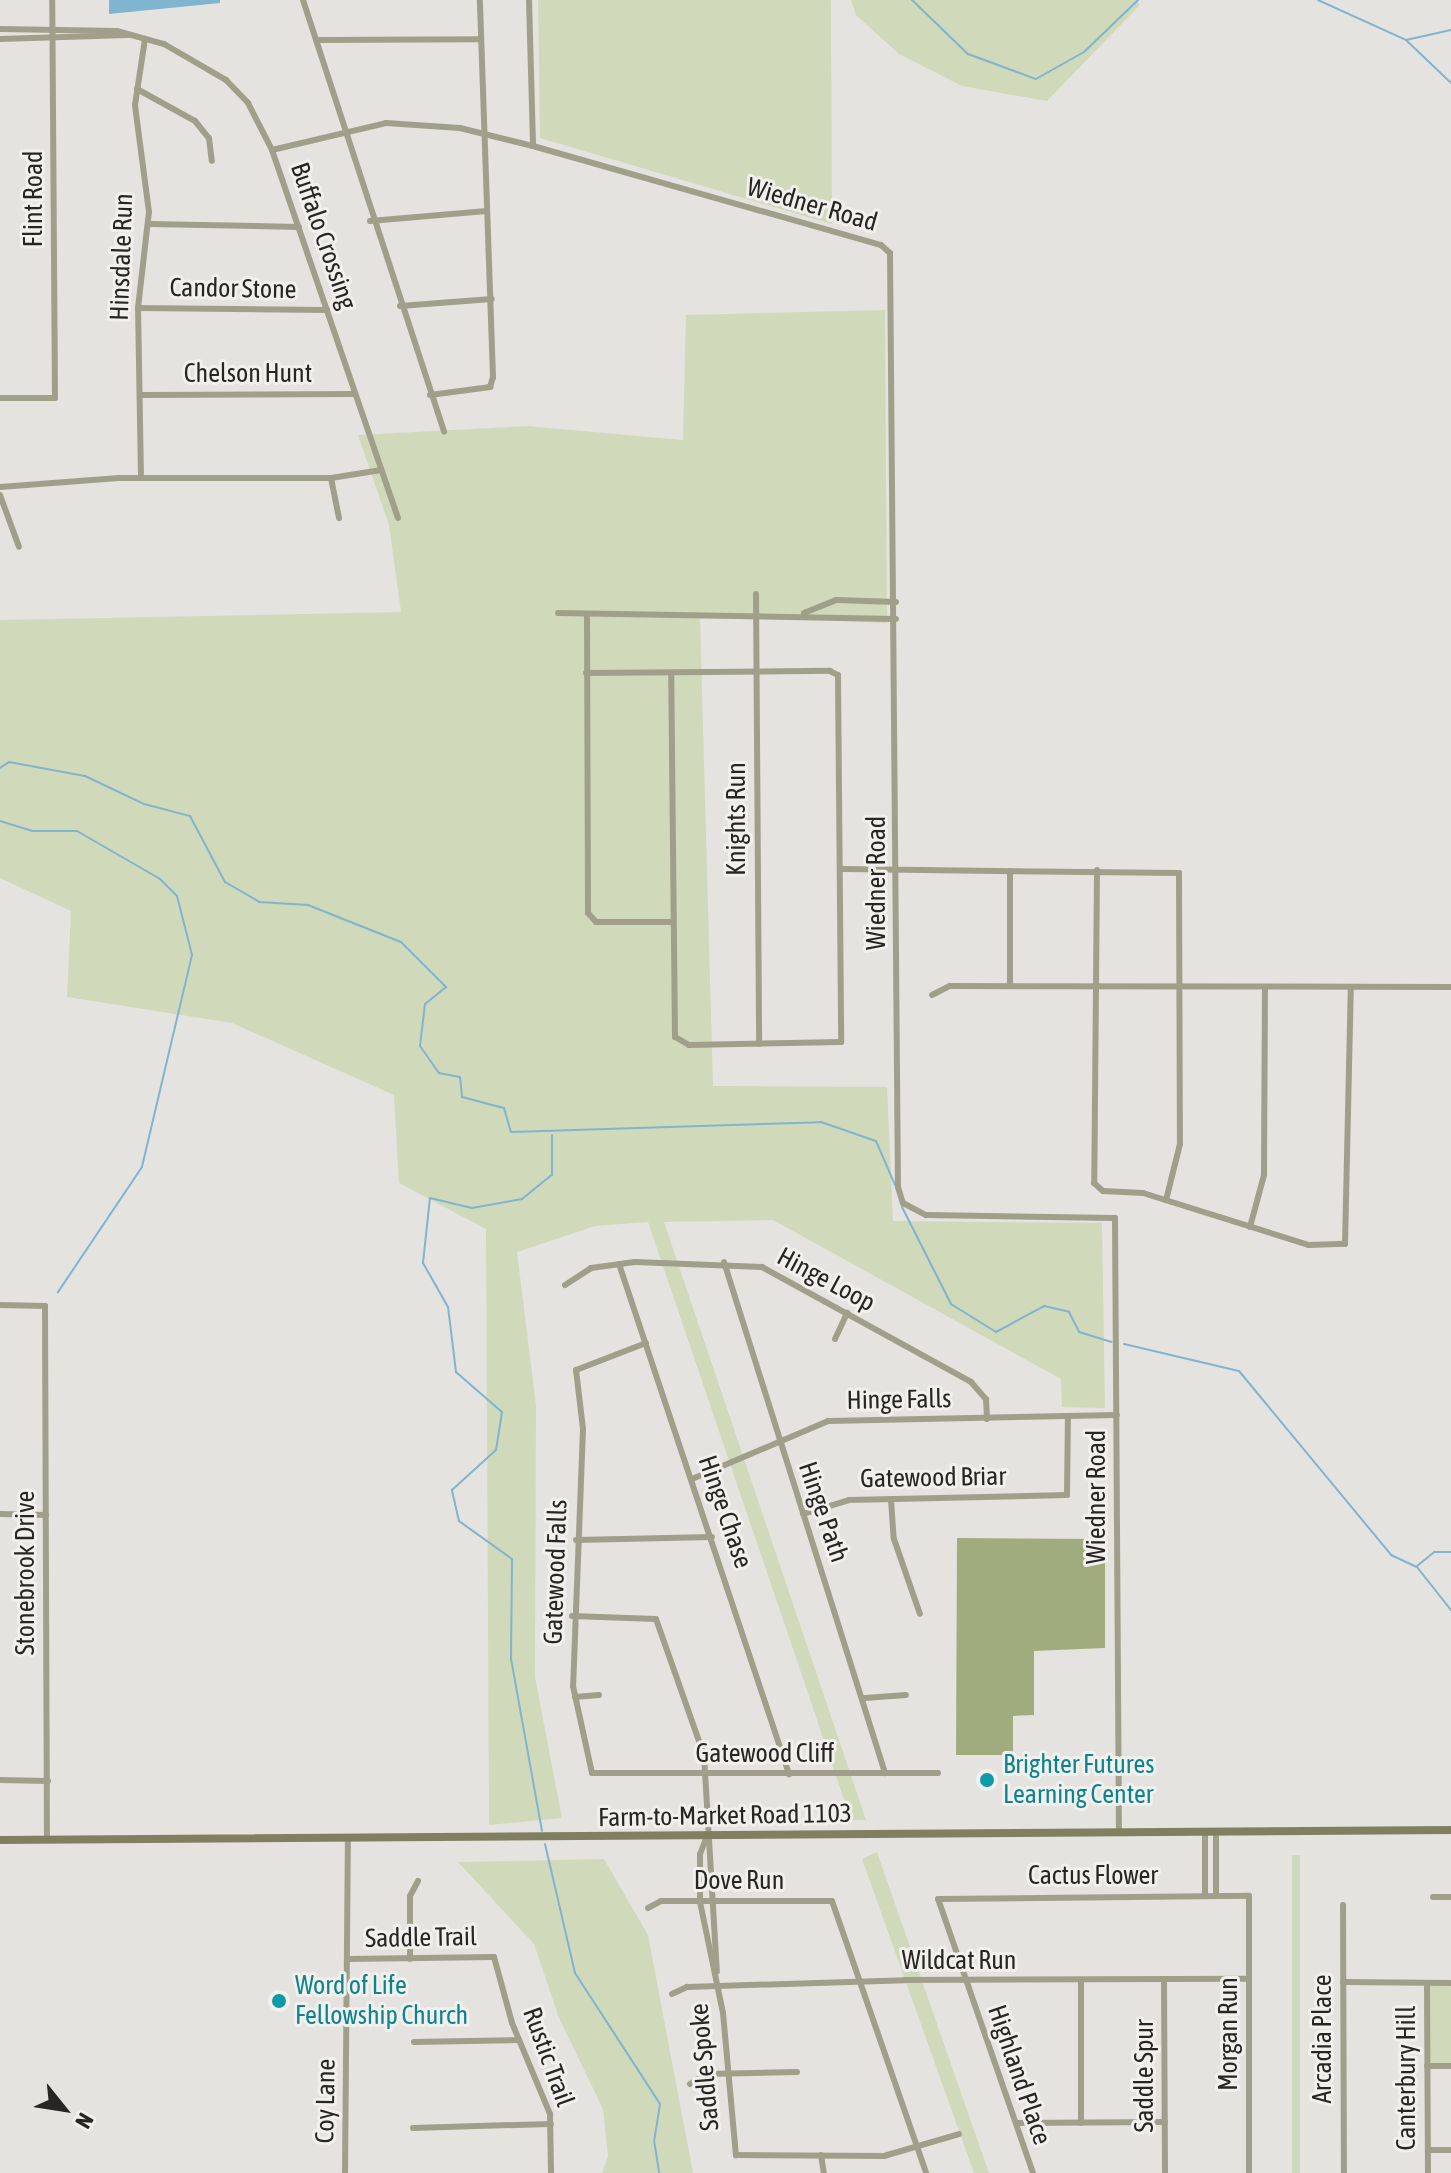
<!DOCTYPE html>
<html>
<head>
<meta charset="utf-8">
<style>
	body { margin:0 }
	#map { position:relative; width:1451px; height:2173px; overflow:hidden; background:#e5e3e0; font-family:"Asap Condensed",sans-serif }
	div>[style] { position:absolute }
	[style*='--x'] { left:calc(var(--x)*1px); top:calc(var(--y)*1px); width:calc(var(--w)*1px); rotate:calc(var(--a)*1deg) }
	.green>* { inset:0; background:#d1d9bb; transform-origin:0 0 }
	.forest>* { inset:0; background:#a0ac7d }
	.water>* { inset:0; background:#80b4cf }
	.stream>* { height:2px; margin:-1px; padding:0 1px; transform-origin:1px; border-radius:1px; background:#80b4cf }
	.street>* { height:6px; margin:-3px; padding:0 3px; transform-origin:3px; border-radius:3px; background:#a0a08a }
	.secondary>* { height:8px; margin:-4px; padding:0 4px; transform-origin:4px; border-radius:4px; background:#807f5f }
	.dots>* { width:22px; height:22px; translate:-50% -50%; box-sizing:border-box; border:4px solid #f2f0ed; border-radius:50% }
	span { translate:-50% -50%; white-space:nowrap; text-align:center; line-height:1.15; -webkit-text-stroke:6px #f2f0ed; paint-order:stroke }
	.street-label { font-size:26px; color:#272625 }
	.culture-label { font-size:26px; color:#0d838f }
	.left { translate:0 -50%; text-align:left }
	.north { position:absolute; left:24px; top:2069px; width:80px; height:80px; -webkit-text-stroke:6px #f2f0ed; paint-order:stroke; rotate:120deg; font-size:22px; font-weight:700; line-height:32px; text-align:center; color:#272625 }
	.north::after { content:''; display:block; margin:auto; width:28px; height:36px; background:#272625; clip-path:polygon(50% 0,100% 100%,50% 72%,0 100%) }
</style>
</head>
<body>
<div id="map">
	<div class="green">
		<div style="clip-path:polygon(538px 0,831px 0,832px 224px,540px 138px)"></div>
		<div style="clip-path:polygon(851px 0,1138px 0,1139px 6px,1047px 101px,962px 86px,899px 54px,856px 15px)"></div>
		<div style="clip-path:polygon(885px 310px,887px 623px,700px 616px,713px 1086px,887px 1087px,893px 1221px,1102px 1223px,1105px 1408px,1062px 1407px,1061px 1379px,773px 1220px,664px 1222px,866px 1820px,851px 1820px,648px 1222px,595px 1226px,517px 1252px,536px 1406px,535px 1677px,562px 1818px,489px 1825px,486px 1229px,399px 1183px,394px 1095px,232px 1023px,67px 997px,71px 911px,0 878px,0 620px,401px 612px,389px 525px,358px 435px,527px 426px,683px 440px,686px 315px)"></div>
		<div style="clip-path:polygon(877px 1852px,989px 2173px,974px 2173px,862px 1859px)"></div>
		<div style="left:1292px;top:1855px;width:8px;height:318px"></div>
		<div style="clip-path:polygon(604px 1859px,648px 1935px,693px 2173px,602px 2173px,608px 2156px,603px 2109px,559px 2018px,534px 1944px,458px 1862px)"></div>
		<div style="left:1451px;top:1983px;width:83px;height:24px;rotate:90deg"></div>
	</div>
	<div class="forest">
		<div style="clip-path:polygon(957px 1538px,1105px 1539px,1105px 1648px,1034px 1651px,1034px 1715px,1013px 1716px,1013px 1755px,956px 1755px)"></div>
	</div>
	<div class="water">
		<div style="clip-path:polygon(109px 0,220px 0,220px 3px,109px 14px)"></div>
	</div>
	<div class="stream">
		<div style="--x:912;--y:0;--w:78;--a:44"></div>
		<div style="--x:968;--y:54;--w:72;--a:20.2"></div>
		<div style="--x:1036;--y:79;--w:55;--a:-29.4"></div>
		<div style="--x:1084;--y:52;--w:75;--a:-43.9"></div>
		<div style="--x:1318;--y:0;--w:97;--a:24.4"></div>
		<div style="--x:1406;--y:40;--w:62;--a:43.7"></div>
		<div style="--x:1406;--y:40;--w:46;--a:-12.5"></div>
		<div style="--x:0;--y:768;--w:11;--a:-34"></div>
		<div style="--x:9;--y:762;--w:77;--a:10.4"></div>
		<div style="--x:85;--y:776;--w:65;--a:25.4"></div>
		<div style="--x:144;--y:804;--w:48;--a:14.6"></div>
		<div style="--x:190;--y:816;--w:75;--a:62.1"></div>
		<div style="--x:225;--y:882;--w:39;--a:30"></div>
		<div style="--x:259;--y:902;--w:49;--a:3.5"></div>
		<div style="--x:308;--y:905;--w:100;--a:21.7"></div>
		<div style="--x:401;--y:942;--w:64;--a:45"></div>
		<div style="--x:446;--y:987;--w:27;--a:141"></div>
		<div style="--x:425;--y:1004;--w:42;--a:96.8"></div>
		<div style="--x:420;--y:1046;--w:33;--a:55"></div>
		<div style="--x:439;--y:1073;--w:21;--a:11"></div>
		<div style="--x:460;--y:1077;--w:20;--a:84"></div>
		<div style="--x:462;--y:1097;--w:43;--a:14.7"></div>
		<div style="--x:504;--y:1108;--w:25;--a:74"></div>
		<div style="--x:511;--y:1132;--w:310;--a:-1.8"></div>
		<div style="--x:821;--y:1122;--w:58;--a:19.1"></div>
		<div style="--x:876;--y:1141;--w:48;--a:66.6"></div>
		<div style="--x:0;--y:821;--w:34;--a:17"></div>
		<div style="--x:32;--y:831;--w:45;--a:0"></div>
		<div style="--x:77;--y:831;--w:96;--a:30"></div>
		<div style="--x:160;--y:879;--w:24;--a:45"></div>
		<div style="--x:177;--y:896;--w:61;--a:75.7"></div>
		<div style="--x:192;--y:955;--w:218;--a:103.3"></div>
		<div style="--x:142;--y:1167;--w:151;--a:123.9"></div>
		<div style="--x:902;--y:1207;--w:109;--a:63.2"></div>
		<div style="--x:951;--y:1304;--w:53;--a:31.9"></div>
		<div style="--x:996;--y:1332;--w:55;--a:-28.4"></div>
		<div style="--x:1044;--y:1306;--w:26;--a:13"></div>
		<div style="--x:1069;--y:1312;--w:22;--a:63"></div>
		<div style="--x:1079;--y:1332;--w:34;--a:17"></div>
		<div style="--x:1124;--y:1344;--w:118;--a:13.2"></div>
		<div style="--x:1239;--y:1371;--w:239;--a:50.4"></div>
		<div style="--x:1391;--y:1555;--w:29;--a:25"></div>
		<div style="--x:1417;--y:1567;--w:55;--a:51.7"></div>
		<div style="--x:1417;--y:1566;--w:22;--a:-39"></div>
		<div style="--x:1434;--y:1552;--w:17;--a:0"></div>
		<div style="--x:542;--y:1831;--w:175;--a:-100.2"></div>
		<div style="--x:511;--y:1659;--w:100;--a:-89.4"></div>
		<div style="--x:512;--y:1559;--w:65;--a:-144.4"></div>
		<div style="--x:459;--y:1521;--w:32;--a:-103"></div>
		<div style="--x:452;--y:1490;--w:59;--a:-42.3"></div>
		<div style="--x:496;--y:1450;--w:38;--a:-81"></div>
		<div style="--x:502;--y:1412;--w:61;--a:-139"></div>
		<div style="--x:456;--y:1372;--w:65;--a:-97"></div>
		<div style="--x:448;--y:1307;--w:51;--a:-119.6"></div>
		<div style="--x:423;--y:1263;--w:65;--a:-83.9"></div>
		<div style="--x:430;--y:1198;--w:43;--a:13.4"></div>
		<div style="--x:472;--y:1208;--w:51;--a:-10.2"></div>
		<div style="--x:522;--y:1199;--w:38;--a:-39"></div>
		<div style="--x:552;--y:1175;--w:40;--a:-90"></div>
		<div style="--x:545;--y:1844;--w:132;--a:76.9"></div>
		<div style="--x:575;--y:1973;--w:156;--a:57"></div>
		<div style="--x:660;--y:2104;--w:36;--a:99"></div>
		<div style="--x:654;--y:2140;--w:33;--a:81"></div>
	</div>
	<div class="street">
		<div style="--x:303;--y:0;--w:454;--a:71.9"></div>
		<div style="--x:529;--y:0;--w:146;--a:88.4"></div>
		<div style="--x:533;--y:146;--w:362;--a:15.9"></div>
		<div style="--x:881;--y:245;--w:12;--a:42"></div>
		<div style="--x:890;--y:253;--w:934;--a:89.51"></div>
		<div style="--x:898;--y:1187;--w:17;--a:73"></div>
		<div style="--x:903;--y:1203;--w:26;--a:28"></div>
		<div style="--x:926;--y:1215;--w:189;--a:0.9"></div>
		<div style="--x:1115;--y:1218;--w:614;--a:89.63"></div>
		<div style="--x:0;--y:29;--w:117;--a:1"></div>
		<div style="--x:117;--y:31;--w:49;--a:15.5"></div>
		<div style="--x:164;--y:44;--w:72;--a:30.1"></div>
		<div style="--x:226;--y:80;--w:32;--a:46"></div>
		<div style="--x:248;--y:103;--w:53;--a:62.9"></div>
		<div style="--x:272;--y:150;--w:389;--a:71.1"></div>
		<div style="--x:0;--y:39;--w:128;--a:-1.8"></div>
		<div style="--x:316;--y:40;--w:164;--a:-0.3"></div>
		<div style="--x:137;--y:89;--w:66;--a:28.9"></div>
		<div style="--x:195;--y:121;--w:22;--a:51"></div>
		<div style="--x:209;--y:138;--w:23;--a:83"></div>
		<div style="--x:272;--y:150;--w:117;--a:-13.3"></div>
		<div style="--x:386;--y:123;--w:74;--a:3.9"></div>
		<div style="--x:460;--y:128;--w:75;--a:13.9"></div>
		<div style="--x:370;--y:221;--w:117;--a:-4.9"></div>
		<div style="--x:149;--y:224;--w:150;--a:1.1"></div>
		<div style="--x:400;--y:306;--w:92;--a:-4.4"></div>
		<div style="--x:138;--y:308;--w:189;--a:0.6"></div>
		<div style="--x:141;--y:395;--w:214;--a:-0.3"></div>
		<div style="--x:430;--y:395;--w:61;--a:-7.6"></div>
		<div style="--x:490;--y:387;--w:10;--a:-73"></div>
		<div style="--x:493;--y:377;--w:377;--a:-92"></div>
		<div style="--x:0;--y:398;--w:55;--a:0"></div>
		<div style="--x:55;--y:398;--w:398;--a:-90.4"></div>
		<div style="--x:141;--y:478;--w:170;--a:-91"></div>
		<div style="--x:138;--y:308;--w:97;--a:-83.5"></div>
		<div style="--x:149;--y:212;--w:108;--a:-97.5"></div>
		<div style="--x:135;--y:105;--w:67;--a:-81.4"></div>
		<div style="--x:331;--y:478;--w:41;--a:78.7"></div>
		<div style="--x:0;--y:487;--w:119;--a:-4.3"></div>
		<div style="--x:119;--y:478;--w:212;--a:0"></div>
		<div style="--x:331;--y:478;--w:51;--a:-9.1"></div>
		<div style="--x:0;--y:495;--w:55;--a:69.9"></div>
		<div style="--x:756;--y:594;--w:450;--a:89.6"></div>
		<div style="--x:558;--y:613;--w:338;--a:1"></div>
		<div style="--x:804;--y:613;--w:35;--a:-22"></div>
		<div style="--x:837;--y:600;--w:59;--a:1.9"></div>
		<div style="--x:587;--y:615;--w:298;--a:89.8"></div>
		<div style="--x:588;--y:913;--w:12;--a:48"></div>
		<div style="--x:596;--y:922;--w:77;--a:0"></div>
		<div style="--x:586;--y:673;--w:244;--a:-0.5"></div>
		<div style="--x:830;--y:671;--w:9;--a:27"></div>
		<div style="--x:838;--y:675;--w:367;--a:89.5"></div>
		<div style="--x:841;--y:1042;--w:152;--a:178.9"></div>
		<div style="--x:689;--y:1045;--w:16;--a:-150"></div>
		<div style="--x:675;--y:1037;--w:364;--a:-90.6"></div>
		<div style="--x:842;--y:869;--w:337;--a:0.7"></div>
		<div style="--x:1179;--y:873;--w:271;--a:89.8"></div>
		<div style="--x:1180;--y:1144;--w:58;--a:104"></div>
		<div style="--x:1097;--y:870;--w:313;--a:90.5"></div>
		<div style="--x:1094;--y:1183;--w:12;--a:42"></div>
		<div style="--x:1103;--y:1191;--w:40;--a:2.9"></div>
		<div style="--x:1143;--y:1193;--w:174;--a:17.4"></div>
		<div style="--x:1309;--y:1245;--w:36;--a:-2"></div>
		<div style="--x:1345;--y:1244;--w:256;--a:-88.7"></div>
		<div style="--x:1010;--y:871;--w:114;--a:90"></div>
		<div style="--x:932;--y:995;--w:20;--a:-27"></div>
		<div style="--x:950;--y:986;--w:501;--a:0.11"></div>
		<div style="--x:1250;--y:1227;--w:54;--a:-74.9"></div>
		<div style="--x:1264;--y:1175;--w:188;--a:-89.7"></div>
		<div style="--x:724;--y:1262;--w:536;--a:72.51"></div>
		<div style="--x:619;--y:1264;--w:538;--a:71.57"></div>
		<div style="--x:565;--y:1285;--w:31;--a:-33"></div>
		<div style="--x:591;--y:1268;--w:44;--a:-7.8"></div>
		<div style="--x:635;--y:1262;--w:127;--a:2.3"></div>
		<div style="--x:762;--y:1267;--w:239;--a:28.8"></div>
		<div style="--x:971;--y:1382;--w:23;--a:49"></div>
		<div style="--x:986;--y:1399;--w:20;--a:87"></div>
		<div style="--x:0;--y:1305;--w:45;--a:1.3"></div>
		<div style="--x:45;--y:1306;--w:534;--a:89.79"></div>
		<div style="--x:835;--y:1339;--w:29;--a:-65"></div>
		<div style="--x:646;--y:1343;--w:75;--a:158.9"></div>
		<div style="--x:576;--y:1370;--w:59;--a:83.2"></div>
		<div style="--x:583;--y:1429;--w:257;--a:92.2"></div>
		<div style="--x:573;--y:1686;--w:89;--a:77.7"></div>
		<div style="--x:592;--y:1773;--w:346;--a:0"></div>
		<div style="--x:692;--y:1479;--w:148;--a:-23.1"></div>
		<div style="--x:828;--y:1421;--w:289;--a:-1.2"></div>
		<div style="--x:891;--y:1500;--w:39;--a:86"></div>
		<div style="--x:894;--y:1539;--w:79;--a:70.9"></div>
		<div style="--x:0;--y:1514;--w:46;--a:1.2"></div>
		<div style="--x:803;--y:1514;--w:48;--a:-16.9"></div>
		<div style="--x:849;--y:1500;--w:218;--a:-1.3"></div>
		<div style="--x:1067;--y:1495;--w:79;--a:-89.3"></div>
		<div style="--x:576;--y:1540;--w:136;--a:-1.3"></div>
		<div style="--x:572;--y:1616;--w:84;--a:2"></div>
		<div style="--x:656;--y:1619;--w:144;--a:70.6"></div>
		<div style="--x:704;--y:1755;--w:217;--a:86.6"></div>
		<div style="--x:575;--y:1697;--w:24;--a:-5"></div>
		<div style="--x:865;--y:1698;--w:41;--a:-4.2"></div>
		<div style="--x:0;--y:1780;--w:48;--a:1.2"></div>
		<div style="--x:1216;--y:1832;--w:64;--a:90"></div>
		<div style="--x:707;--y:1836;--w:19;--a:111"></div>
		<div style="--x:700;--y:1854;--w:48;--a:90"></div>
		<div style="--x:700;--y:1902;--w:113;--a:78.3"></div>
		<div style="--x:723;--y:2013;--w:143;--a:84.8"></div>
		<div style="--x:736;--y:2155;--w:148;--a:0.4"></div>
		<div style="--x:884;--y:2156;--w:78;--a:-16.3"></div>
		<div style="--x:1205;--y:1896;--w:64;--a:-90"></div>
		<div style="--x:1433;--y:1897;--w:18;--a:0"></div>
		<div style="--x:1343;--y:1905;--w:268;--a:89.8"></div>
		<div style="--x:648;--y:1908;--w:15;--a:-28"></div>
		<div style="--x:661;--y:1901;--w:171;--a:0"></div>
		<div style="--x:832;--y:1901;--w:288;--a:70.9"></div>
		<div style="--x:347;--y:1959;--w:147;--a:-0.8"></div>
		<div style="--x:494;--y:1957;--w:68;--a:74.7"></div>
		<div style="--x:512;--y:2023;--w:99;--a:67.3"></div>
		<div style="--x:550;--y:2114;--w:59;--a:89"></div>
		<div style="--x:410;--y:1959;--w:63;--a:-90"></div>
		<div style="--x:410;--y:1896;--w:17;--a:-62"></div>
		<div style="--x:1164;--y:1979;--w:194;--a:89.7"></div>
		<div style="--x:1343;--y:1982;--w:108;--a:0.5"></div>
		<div style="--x:1427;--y:1984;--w:189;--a:89.7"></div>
		<div style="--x:672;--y:1994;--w:17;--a:-25"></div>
		<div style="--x:687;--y:1987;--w:218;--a:-1.8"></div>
		<div style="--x:905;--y:1980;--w:344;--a:-0.2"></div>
		<div style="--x:414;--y:2042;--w:105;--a:-1.1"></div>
		<div style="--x:1427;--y:2066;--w:24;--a:0"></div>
		<div style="--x:690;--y:2084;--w:19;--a:-32"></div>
		<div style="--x:706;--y:2074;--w:91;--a:-1.3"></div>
		<div style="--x:1016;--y:2123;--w:149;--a:-0.4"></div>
		<div style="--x:1081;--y:2123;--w:143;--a:-90"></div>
		<div style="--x:413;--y:2128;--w:138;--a:-1.7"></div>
		<div style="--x:1428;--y:2150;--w:23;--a:0"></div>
		<div style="--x:821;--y:2155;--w:18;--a:81"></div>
		<div style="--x:345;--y:2173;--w:335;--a:-89.5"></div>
		<div style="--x:1033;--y:2173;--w:290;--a:-109.1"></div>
		<div style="--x:938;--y:1899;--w:311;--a:-0.6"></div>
		<div style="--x:1249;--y:1896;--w:277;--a:90"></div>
	</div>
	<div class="secondary">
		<div style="--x:0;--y:1840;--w:1451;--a:-0.39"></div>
	</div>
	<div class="dots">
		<div style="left:987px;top:1780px;background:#0f9aa8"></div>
		<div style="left:279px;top:2001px;background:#0f9aa8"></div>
	</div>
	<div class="street-label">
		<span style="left:34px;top:199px;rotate:-90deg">Flint Road</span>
		<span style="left:812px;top:205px;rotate:16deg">Wiedner Road</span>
		<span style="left:323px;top:236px;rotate:71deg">Buffalo Crossing</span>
		<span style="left:122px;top:257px;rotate:-88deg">Hinsdale Run</span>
		<span style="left:233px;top:289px;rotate:1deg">Candor Stone</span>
		<span style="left:248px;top:374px">Chelson Hunt</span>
		<span style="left:737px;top:819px;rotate:-90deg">Knights Run</span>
		<span style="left:877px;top:883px;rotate:-90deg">Wiedner Road</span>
		<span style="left:826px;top:1280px;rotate:28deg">Hinge Loop</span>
		<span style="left:899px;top:1400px;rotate:-1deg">Hinge Falls</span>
		<span style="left:933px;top:1478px;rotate:-1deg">Gatewood Briar</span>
		<span style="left:1097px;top:1497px;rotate:-90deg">Wiedner Road</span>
		<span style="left:725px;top:1512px;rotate:71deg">Hinge Chase</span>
		<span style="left:823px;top:1512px;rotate:71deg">Hinge Path</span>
		<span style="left:556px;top:1572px;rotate:-88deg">Gatewood Falls</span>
		<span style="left:26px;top:1573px;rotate:-90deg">Stonebrook Drive</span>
		<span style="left:765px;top:1754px">Gatewood Cliff</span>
		<span style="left:725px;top:1816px;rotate:-1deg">Farm-to-Market Road 1103</span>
		<span style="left:1093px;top:1876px">Cactus Flower</span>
		<span style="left:739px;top:1881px">Dove Run</span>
		<span style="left:421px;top:1938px;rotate:-1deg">Saddle Trail</span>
		<span style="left:959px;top:1961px">Wildcat Run</span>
		<span style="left:1229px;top:2034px;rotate:-90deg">Morgan Run</span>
		<span style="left:1323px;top:2039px;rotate:-90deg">Arcadia Place</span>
		<span style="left:548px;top:2057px;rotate:70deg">Rustic Trail</span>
		<span style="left:705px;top:2067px;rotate:-95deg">Saddle Spoke</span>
		<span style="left:1019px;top:2075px;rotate:71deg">Highland Place</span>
		<span style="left:1145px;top:2076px;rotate:-90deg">Saddle Spur</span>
		<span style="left:1407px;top:2078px;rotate:-90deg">Canterbury Hill</span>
		<span style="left:326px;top:2101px;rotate:-89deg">Coy Lane</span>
	</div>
	<div class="culture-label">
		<span class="left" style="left:1003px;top:1780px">Brighter Futures<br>Learning Center</span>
		<span class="left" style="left:295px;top:2001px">Word of Life<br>Fellowship Church</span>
	</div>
	<div class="north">N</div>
</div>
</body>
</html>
